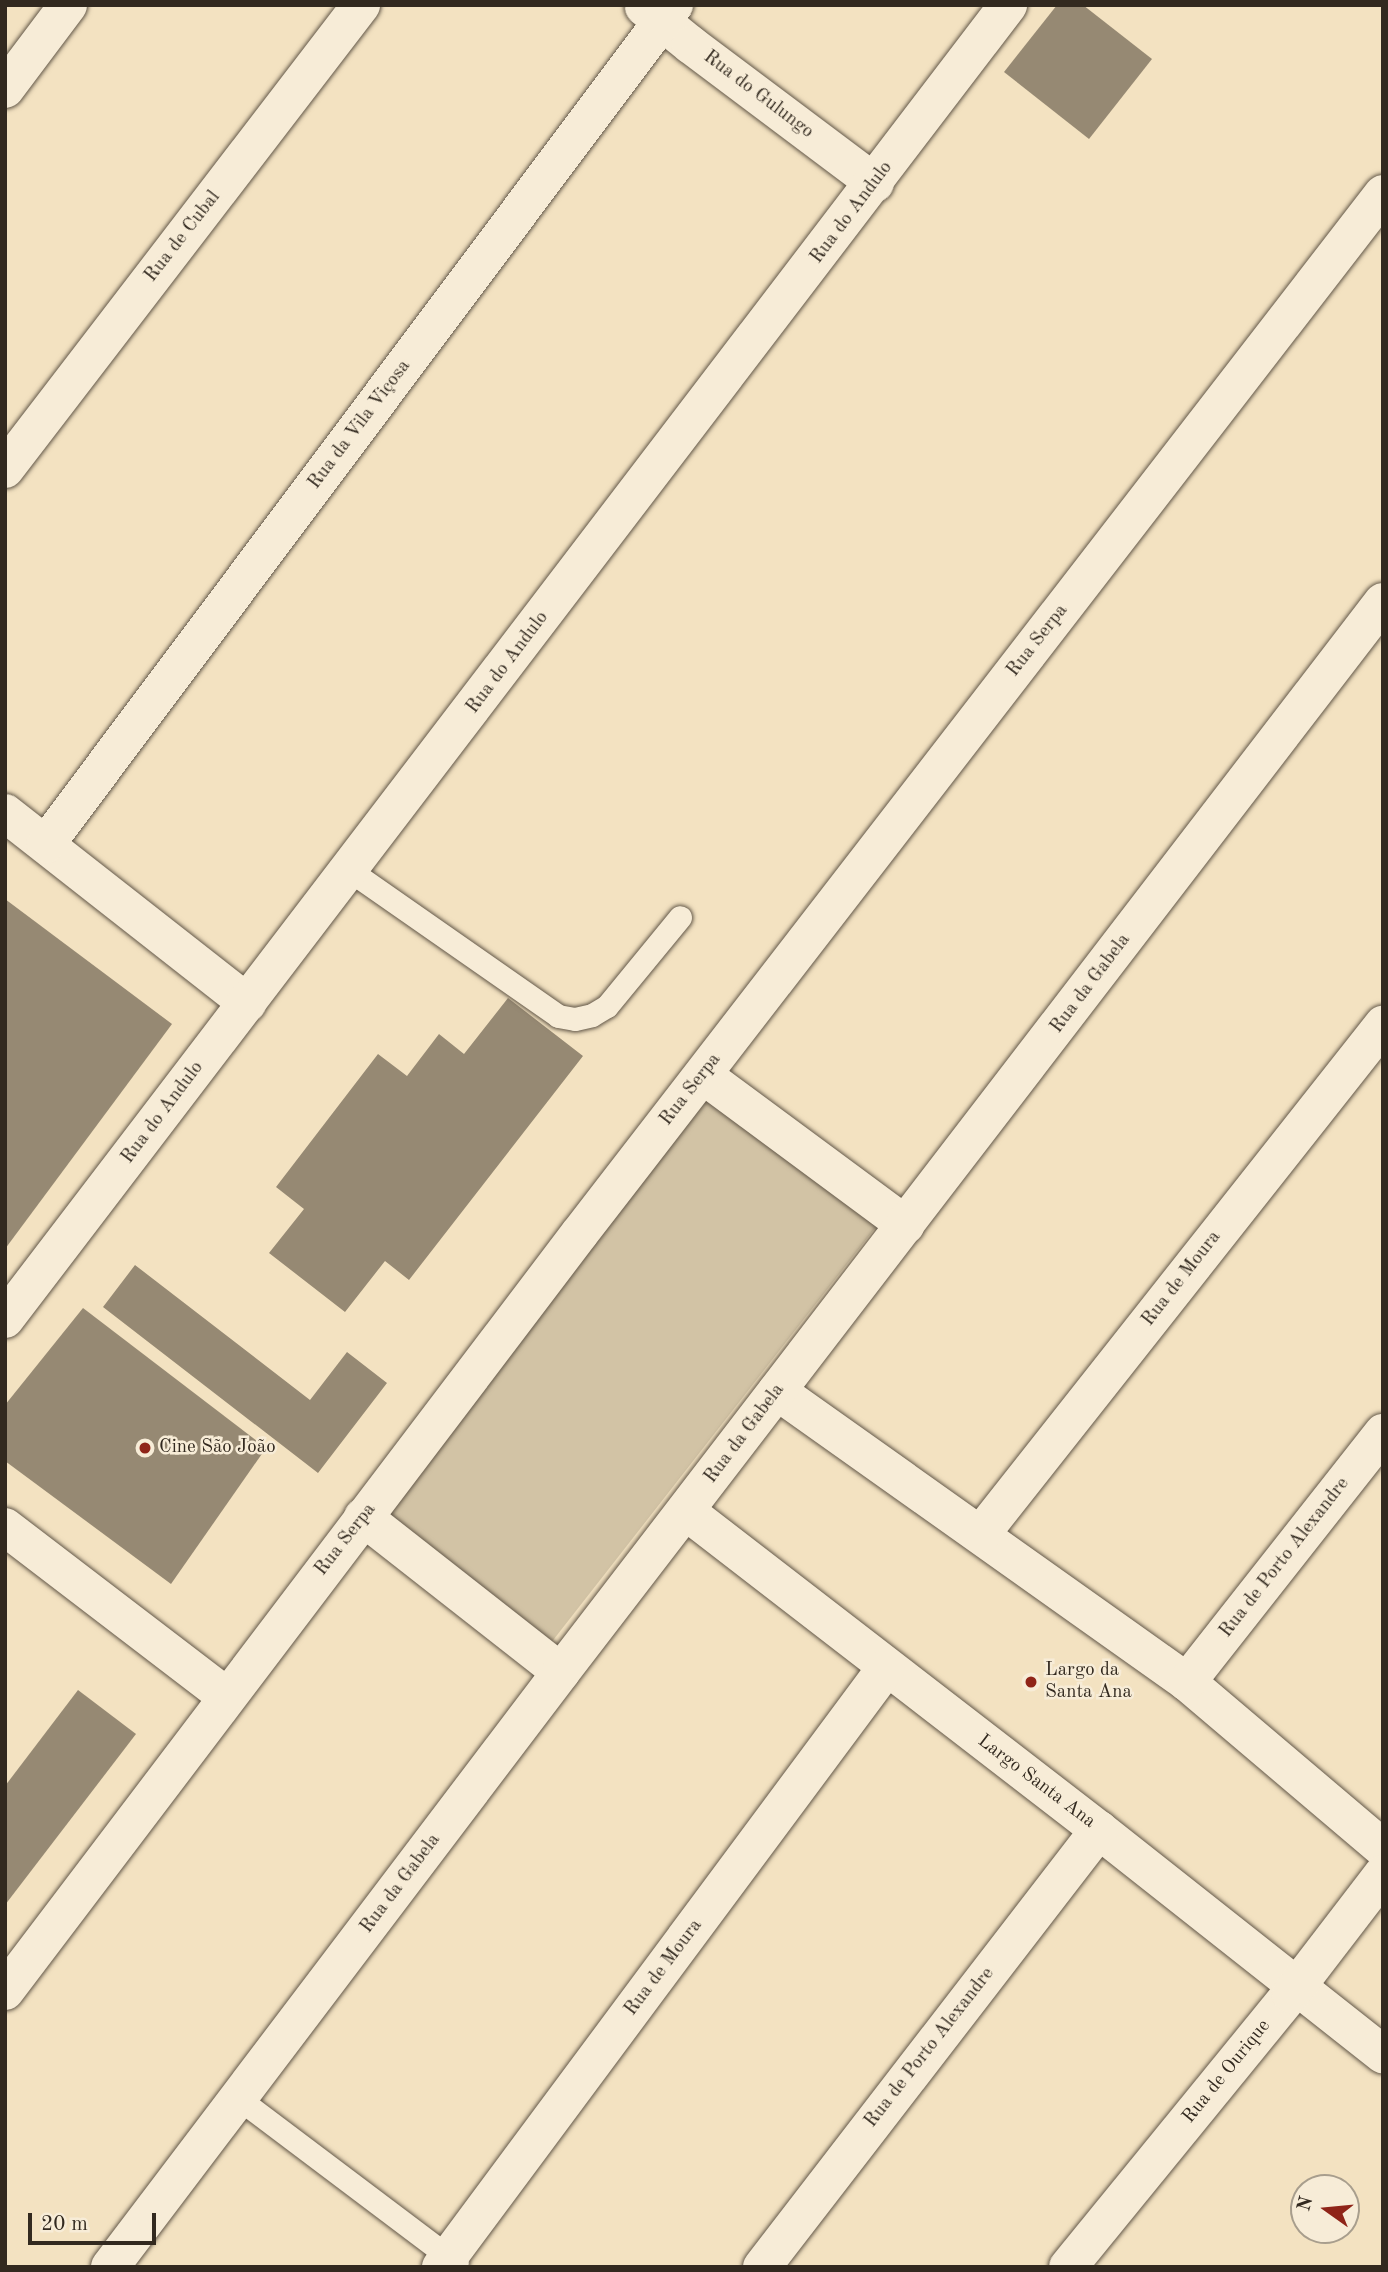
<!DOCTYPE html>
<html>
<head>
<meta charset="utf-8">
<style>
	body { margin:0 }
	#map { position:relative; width:1388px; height:2272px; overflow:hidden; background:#f3e2c1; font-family:"Old Standard TT",serif }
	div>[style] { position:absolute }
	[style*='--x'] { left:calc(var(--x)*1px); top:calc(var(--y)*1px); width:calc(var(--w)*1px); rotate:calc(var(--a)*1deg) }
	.green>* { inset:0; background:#d2c3a5; transform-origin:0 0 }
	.building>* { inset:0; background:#968973 }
	.roads { filter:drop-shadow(0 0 2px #625748) drop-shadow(0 0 2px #625748) }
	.lane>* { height:23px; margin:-11.5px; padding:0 11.5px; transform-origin:11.5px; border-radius:11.5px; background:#f7ecd7 }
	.street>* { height:38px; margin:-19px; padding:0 19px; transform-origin:19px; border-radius:19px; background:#f7ecd7 }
	.dots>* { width:19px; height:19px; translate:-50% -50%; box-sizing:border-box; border:4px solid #f7ecd7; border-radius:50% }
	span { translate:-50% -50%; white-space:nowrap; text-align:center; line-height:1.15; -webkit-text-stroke:5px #f7ecd7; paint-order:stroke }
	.street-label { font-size:19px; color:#32291f }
	.poi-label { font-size:19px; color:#32291f }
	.left { translate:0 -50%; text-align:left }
	.frame { position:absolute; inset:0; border:7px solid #32291f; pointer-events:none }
	.north { position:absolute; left:1290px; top:2174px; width:70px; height:70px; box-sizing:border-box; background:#f7ecd7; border:2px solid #a89e8d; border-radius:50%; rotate:285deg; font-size:19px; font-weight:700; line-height:28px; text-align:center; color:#32291f }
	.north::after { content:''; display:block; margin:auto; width:24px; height:32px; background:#8f2418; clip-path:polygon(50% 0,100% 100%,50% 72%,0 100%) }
	.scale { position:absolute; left:28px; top:2213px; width:128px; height:32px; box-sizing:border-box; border:4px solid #32291f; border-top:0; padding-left:9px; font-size:21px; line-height:24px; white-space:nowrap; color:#32291f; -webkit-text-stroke:5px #f7ecd7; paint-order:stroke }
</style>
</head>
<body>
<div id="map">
	<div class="green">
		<div style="left:706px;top:1092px;width:217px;height:530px;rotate:38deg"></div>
	</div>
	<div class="building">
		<div style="clip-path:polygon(1057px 5px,1083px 5px,1152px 59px,1089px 139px,1004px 72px)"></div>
		<div style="clip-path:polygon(5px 899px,172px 1024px,5px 1249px)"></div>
		<div style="clip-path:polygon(508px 998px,583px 1056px,409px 1280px,385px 1261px,345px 1312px,269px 1253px,304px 1209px,276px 1187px,378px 1054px,407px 1076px,439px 1034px,464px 1054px)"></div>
		<div style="clip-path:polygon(135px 1265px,310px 1400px,347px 1352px,387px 1383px,318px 1473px,103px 1307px)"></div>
		<div style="clip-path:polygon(83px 1308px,266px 1448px,171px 1584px,5px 1461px,5px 1405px)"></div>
		<div style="clip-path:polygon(78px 1690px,136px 1734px,5px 1905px,5px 1786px)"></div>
	</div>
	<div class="roads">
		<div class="lane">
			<div style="--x:349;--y:870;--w:255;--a:34.9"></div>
			<div style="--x:558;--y:1016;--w:17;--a:10"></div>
			<div style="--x:575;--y:1019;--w:17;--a:-13"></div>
			<div style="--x:592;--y:1015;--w:17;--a:-31"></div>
			<div style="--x:607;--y:1006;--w:115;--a:-50.6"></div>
			<div style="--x:238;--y:2098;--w:274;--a:37"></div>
		</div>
		<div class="street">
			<div style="--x:644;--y:7;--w:60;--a:39"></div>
			<div style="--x:691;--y:45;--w:230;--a:36.9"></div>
			<div style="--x:5;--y:89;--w:105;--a:-53.1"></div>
			<div style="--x:5;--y:469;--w:585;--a:-52.5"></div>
			<div style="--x:5;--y:813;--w:308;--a:38.1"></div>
			<div style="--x:46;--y:844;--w:1048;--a:-53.18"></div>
			<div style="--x:703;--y:1075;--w:252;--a:36.5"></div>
			<div style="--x:5;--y:1319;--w:1653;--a:-52.64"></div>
			<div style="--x:777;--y:1391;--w:503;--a:35.37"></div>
			<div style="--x:1187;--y:1682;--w:257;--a:40.3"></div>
			<div style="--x:687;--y:1512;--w:520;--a:37.66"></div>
			<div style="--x:1099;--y:1830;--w:362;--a:38.3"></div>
			<div style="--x:363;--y:1517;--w:251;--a:38.1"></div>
			<div style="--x:5;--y:1527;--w:278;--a:37.4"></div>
			<div style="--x:981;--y:1534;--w:649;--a:-51.7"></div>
			<div style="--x:1187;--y:1682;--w:317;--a:-51.8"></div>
			<div style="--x:5;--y:1991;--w:951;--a:-52.82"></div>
			<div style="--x:580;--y:1233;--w:1313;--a:-52.3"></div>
			<div style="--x:110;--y:2267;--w:747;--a:-52.84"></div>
			<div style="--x:561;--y:1672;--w:1349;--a:-52.47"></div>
			<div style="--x:441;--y:2267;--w:746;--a:-53.39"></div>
			<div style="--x:762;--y:2267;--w:552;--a:-52.36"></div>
			<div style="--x:1068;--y:2267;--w:353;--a:-50.8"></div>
			<div style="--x:1291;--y:1994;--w:151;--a:-52.5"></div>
		</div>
	</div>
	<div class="dots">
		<div style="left:145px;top:1448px;background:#8f2418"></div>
		<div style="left:1031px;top:1682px;background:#8f2418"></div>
	</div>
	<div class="street-label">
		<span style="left:758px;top:95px;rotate:37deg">Rua do Gulungo</span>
		<span style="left:852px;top:213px;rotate:-53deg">Rua do Andulo</span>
		<span style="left:183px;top:237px;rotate:-52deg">Rua de Cubal</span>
		<span style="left:360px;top:425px;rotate:-53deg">Rua da Vila Viçosa</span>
		<span style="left:1038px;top:641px;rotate:-52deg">Rua Serpa</span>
		<span style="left:508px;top:663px;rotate:-53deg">Rua do Andulo</span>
		<span style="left:1091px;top:984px;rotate:-53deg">Rua da Gabela</span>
		<span style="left:691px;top:1090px;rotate:-52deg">Rua Serpa</span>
		<span style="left:163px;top:1113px;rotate:-53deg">Rua do Andulo</span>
		<span style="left:1182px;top:1279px;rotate:-52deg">Rua de Moura</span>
		<span style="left:745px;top:1434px;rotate:-53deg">Rua da Gabela</span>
		<span style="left:346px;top:1540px;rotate:-52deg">Rua Serpa</span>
		<span style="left:1285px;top:1558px;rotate:-52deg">Rua de Porto Alexandre</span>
		<span style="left:1036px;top:1782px;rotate:37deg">Largo Santa Ana</span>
		<span style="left:401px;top:1884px;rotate:-53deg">Rua da Gabela</span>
		<span style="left:664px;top:1968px;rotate:-53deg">Rua de Moura</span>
		<span style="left:930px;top:2048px;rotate:-52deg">Rua de Porto Alexandre</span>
		<span style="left:1227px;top:2072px;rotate:-51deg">Rua de Ourique</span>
	</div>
	<div class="poi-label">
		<span class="left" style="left:159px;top:1448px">Cine São João</span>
		<span class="left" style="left:1045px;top:1682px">Largo da<br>Santa Ana</span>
	</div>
	<div class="frame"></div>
	<div class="north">N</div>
	<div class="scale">20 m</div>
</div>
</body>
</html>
